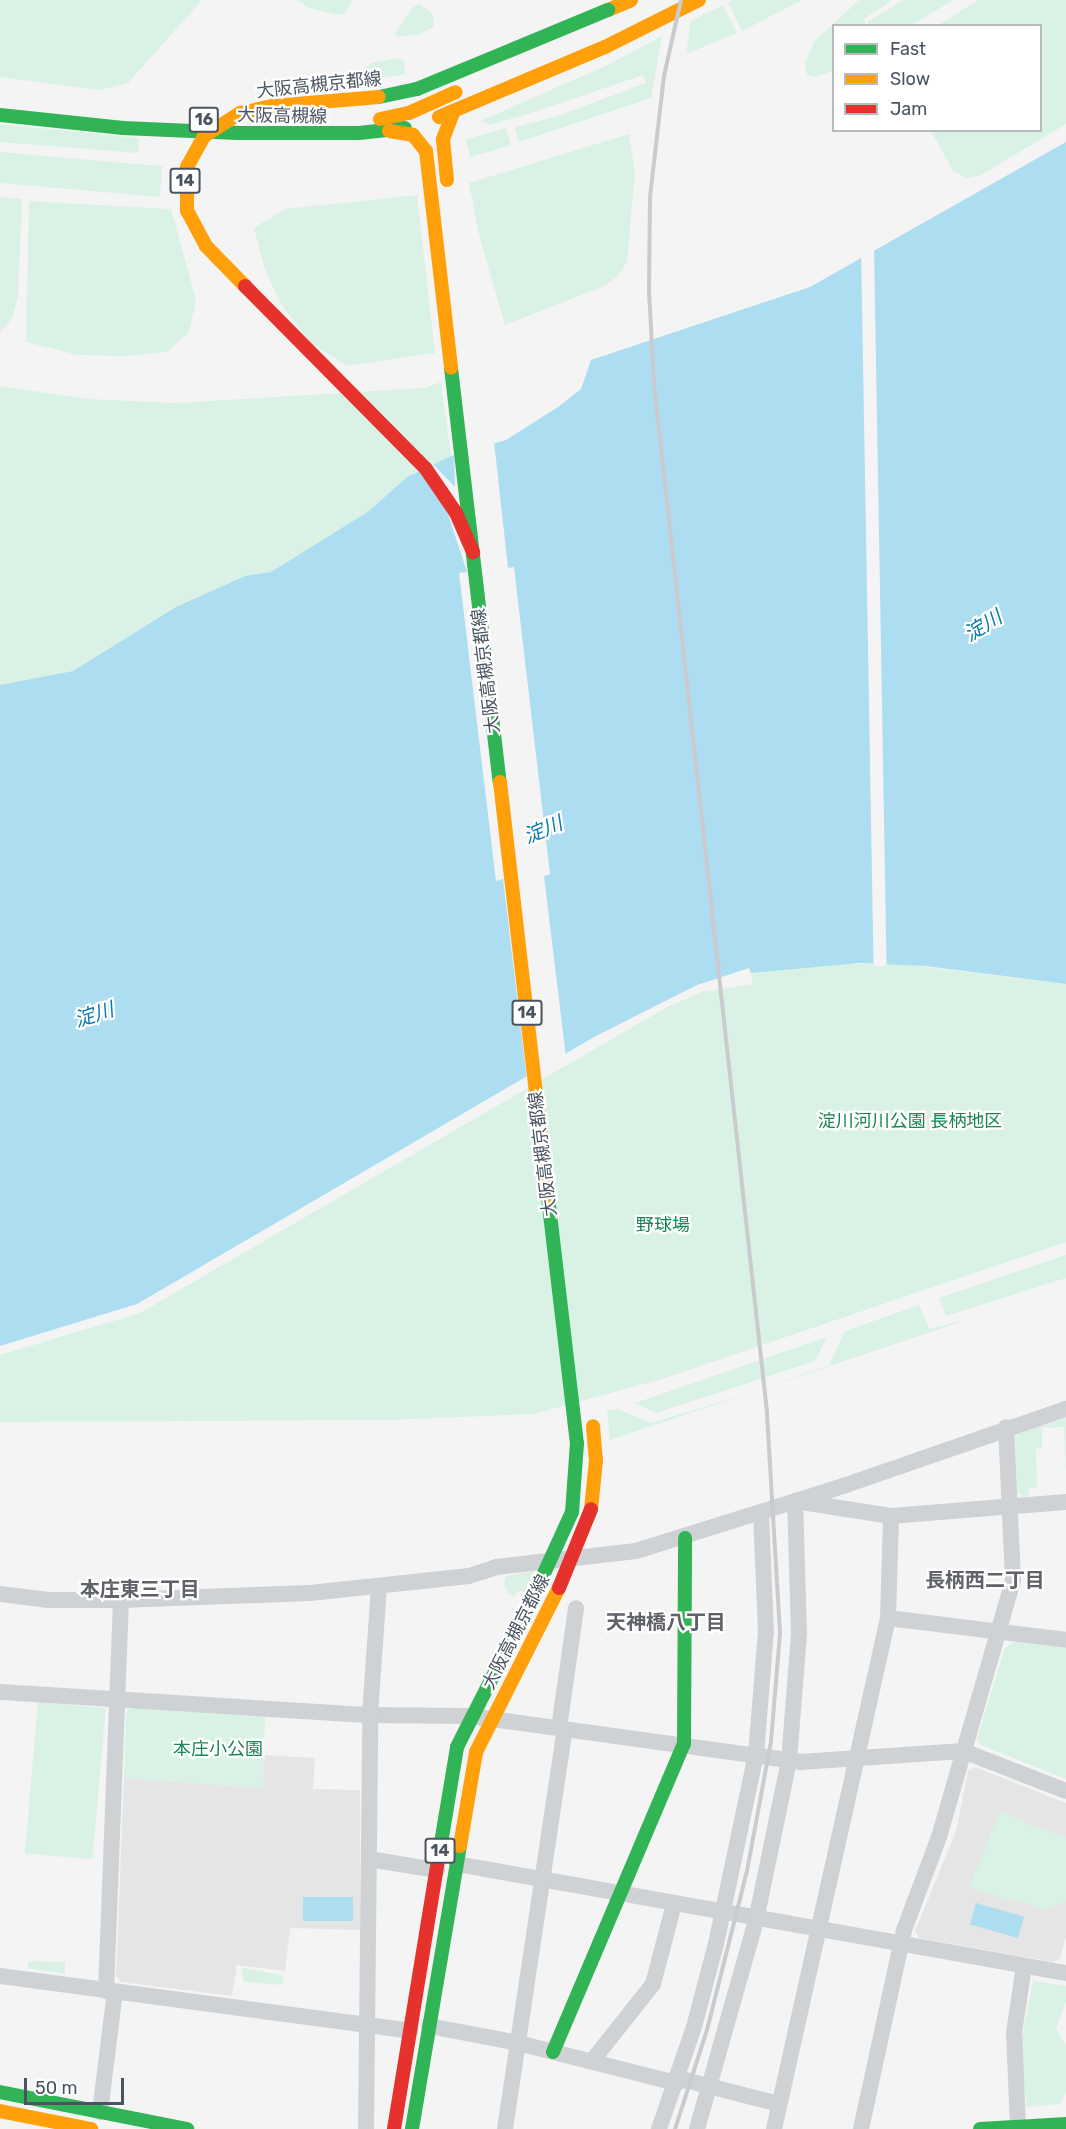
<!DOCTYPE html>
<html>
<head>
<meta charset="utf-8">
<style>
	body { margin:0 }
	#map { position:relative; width:1066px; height:2129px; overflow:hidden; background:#f4f4f4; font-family:Rubik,"Noto Sans JP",sans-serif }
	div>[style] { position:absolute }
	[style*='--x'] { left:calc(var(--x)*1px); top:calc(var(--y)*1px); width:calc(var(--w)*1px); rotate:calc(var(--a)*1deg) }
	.education>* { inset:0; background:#e6e5e6 }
	.green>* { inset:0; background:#d9f2e5; transform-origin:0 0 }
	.water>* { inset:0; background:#adddf0; transform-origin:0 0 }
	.pier>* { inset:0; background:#f4f4f4; transform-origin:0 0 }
	.street>* { height:16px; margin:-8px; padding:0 8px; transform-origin:8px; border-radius:8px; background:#cfd2d5 }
	.fast>* { height:14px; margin:-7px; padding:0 7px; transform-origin:7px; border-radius:7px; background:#30b455 }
	.slow>* { height:14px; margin:-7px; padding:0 7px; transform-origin:7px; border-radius:7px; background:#ff9f0a }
	.jam>* { height:14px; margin:-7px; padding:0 7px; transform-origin:7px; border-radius:7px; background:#e5322d }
	.rail>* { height:4px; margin:-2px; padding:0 2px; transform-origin:2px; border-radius:2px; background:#cacbce }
	.fast-bridge>* { height:14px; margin:-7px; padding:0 7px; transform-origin:7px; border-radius:7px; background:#30b455 }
	.slow-bridge>* { height:14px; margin:-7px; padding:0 7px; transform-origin:7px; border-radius:7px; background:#ff9f0a }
	.jam-bridge>* { height:14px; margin:-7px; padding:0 7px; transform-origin:7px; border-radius:7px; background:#e5322d }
	span { translate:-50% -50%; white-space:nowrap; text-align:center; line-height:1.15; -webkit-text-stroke:4.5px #fff; paint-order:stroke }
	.shield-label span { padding:2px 4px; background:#fff; border:2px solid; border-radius:4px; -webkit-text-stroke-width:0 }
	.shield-label { font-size:16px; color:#4a5461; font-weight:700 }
	.street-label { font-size:18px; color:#4a5461 }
	.park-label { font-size:18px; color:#168657 }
	.water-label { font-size:20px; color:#0a7cac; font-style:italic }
	.neighbourhood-label { font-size:20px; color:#5f6268; font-weight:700 }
	.legend { position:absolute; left:832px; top:24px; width:210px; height:108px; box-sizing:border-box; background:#fff; border:2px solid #b7bbc0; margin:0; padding:8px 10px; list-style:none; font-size:18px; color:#4a5461 }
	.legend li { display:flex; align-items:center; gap:12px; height:30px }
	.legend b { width:30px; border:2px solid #b7bbc0 }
	.scale { position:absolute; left:24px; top:2078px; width:100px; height:27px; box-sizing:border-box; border:3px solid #4a5461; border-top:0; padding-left:8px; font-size:18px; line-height:21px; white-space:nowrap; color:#4a5461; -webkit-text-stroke:4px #fff; paint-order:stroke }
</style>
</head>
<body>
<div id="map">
	<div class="education">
		<div style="clip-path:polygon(265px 1755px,315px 1758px,313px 1789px,360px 1790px,360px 1930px,290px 1928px,285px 1971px,237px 1965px,232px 1996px,121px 1982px,116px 1976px,124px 1778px,262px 1788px)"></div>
		<div style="clip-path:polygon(975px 1767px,1066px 1803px,1066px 1937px,1060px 1958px,1053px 1962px,919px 1938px,915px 1931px,956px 1831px,968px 1771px)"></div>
	</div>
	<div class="green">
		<div style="clip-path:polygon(0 0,202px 0,128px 83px,99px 90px,0 77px)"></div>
		<div style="clip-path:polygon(298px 0,353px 0,345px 13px,339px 15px,309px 8px)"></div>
		<div style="clip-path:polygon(733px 0,802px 0,742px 31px,728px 2px)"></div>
		<div style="clip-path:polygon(859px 0,892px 0,864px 19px,866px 25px,834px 26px,833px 71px,814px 77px,807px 75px,805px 62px,815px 41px)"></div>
		<div style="clip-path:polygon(903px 0,953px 0,912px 25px,869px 25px,867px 22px)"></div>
		<div style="clip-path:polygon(978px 0,1066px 0,1066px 124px,981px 175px,967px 178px,954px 172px,931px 131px,1040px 130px,1040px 26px,939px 25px)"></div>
		<div style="clip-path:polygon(419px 4px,433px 14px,434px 26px,420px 34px,399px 37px,395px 34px,412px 8px)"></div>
		<div style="clip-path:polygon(723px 5px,737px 33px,686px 54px,691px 21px)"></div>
		<div style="clip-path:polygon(662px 36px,651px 98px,519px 142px,515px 127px,555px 117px,646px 83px,643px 75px,525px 115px,490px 125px,480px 121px,608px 65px)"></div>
		<div style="clip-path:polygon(397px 58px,404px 62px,405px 74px,339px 85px,372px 63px)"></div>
		<div style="clip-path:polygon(0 124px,139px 138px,138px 153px,0 142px)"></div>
		<div style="left:506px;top:128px;width:18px;height:42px;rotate:74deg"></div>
		<div style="clip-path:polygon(629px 134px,635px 171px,627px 262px,617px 277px,602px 287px,505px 325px,480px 239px,469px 183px)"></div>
		<div style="left:0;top:152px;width:163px;height:31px;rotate:5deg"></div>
		<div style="clip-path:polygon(417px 195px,435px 353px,347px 366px,310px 342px,281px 304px,265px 270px,254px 228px,285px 209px)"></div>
		<div style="clip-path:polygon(0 197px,22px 199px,18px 296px,12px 319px,0 332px)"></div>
		<div style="clip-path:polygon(29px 201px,171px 209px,196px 300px,189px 332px,167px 352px,127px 356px,78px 355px,26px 342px)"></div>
		<div style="clip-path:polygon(441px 382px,451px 456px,407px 477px,369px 511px,271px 572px,245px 576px,176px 607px,73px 671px,0 685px,0 386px,87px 399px,175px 403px,425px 388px)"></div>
		<div style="clip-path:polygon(833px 964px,902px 964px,1066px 984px,1066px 1242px,662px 1379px,534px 1414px,389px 1420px,0 1422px,0 1355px,140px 1313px,667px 1007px,702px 992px,753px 984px,751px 973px)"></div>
		<div style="clip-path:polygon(1066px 1255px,1066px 1278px,946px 1316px,939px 1298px)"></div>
		<div style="clip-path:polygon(919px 1305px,929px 1329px,969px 1319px,610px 1440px,607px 1411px,617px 1409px,652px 1423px,752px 1392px,829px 1365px,845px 1331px)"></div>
		<div style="clip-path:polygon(827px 1337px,815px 1361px,656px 1413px,635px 1403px)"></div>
		<div style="clip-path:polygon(1066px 1418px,1066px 1477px,1064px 1427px,1042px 1428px,1042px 1448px,1036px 1449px,1037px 1487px,1029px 1488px,1029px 1496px,1023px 1497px,1017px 1492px,1015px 1438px,1020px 1433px)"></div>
		<div style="clip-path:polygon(535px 1571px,524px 1592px,517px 1591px,514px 1597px,509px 1594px,504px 1585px,506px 1576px)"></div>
		<div style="clip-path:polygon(1014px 1642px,1066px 1648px,1066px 1779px,981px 1745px,977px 1738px,1005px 1648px)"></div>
		<div style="left:38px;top:1702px;width:68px;height:152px;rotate:5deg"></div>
		<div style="clip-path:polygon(132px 1707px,265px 1716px,263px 1788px,124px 1778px,126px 1712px)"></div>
		<div style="clip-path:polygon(1000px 1812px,1066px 1838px,1066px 1900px,1047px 1910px,969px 1888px)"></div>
		<div style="clip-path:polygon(28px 1961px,65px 1962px,65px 1974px,28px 1968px)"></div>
		<div style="clip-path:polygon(245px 1968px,283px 1975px,283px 1985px,244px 1982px,241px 1969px)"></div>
		<div style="clip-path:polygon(1033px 1981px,1066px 1986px,1066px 2001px,1056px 2029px,1066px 2044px,1066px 2093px,1059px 2104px,1027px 2107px,1019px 2053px)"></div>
	</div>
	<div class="water">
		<div style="clip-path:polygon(1066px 142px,1066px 984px,925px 966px,859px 963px,751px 973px,749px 968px,697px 985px,594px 1037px,137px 1304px,0 1346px,0 685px,73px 671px,176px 607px,245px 576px,271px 572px,369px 511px,407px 477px,451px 456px,506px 440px,558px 407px,581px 389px,591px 360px,810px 287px)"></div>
		<div style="left:303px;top:1897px;width:50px;height:24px"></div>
		<div style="left:976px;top:1903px;width:50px;height:22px;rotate:16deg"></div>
	</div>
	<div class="pier">
		<div style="left:874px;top:247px;width:719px;height:13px;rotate:89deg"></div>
		<div style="clip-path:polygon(494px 441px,508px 568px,514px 567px,550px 874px,544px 876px,566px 1057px,527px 1080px,503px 879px,496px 881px,459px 573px,467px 572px,431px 462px,455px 487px,454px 452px)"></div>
	</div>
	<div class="street">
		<div style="--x:0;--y:1594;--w:49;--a:7"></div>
		<div style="--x:49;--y:1600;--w:72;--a:0"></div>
		<div style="--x:121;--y:1600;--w:189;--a:-2.1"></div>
		<div style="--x:310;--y:1593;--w:160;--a:-6.1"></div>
		<div style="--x:469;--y:1576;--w:28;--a:-18"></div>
		<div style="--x:496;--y:1567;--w:141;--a:-6.5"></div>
		<div style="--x:636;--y:1551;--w:220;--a:-17.4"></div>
		<div style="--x:846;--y:1485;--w:233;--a:-19.1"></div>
		<div style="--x:888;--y:1618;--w:179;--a:7"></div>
		<div style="--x:0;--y:1692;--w:371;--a:3.6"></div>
		<div style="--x:370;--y:1715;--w:100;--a:0.6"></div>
		<div style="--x:470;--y:1716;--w:333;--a:7.9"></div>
		<div style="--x:800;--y:1762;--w:163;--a:-3.9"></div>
		<div style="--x:963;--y:1751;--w:110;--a:21.2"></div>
		<div style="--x:559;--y:1728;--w:121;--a:-81.9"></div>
		<div style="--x:369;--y:1859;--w:69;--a:9.2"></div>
		<div style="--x:457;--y:1864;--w:619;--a:10.15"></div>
		<div style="--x:0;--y:1976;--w:414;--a:7.6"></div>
		<div style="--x:106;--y:1991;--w:391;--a:-87.8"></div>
		<div style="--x:429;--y:2026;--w:91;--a:10.8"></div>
		<div style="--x:518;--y:2043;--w:163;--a:14.2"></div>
		<div style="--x:676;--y:2083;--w:9;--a:-18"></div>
		<div style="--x:685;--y:2080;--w:97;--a:14.3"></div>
		<div style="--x:592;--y:2061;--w:98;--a:-51.6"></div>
		<div style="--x:653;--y:1984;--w:83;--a:-75.3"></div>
		<div style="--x:100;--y:2112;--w:121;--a:-82.9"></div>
		<div style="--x:1018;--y:2127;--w:94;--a:-92.4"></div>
		<div style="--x:1014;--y:2033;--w:68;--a:-81.5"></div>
		<div style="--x:366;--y:2129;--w:414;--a:-89.4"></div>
		<div style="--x:370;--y:1715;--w:129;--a:-86"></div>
		<div style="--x:505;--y:2129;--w:404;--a:-81.5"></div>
		<div style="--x:659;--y:2129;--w:108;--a:-71.1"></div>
		<div style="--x:694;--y:2027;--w:86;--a:-75.2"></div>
		<div style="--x:716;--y:1944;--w:193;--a:-78.1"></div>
		<div style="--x:756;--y:1755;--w:123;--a:-85.4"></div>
		<div style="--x:766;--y:1632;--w:119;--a:-92.4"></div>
		<div style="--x:697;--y:2129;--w:217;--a:-74.2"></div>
		<div style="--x:756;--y:1920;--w:162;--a:-78.3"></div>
		<div style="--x:789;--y:1761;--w:128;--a:-85.5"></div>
		<div style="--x:799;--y:1633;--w:132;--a:-91.7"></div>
		<div style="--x:795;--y:1501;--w:97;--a:8.9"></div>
		<div style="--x:891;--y:1516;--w:176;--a:-4.6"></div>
		<div style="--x:774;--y:2129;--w:524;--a:-77.42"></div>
		<div style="--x:888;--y:1618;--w:102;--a:-88.3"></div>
		<div style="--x:861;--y:2129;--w:204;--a:-77.8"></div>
		<div style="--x:904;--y:1930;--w:99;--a:-69.4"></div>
		<div style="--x:939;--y:1837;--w:267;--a:-73.9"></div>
		<div style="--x:1013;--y:1580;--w:153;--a:-92.6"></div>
	</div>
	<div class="fast">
		<div style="--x:0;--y:115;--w:124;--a:6"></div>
		<div style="--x:123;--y:128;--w:115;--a:2.5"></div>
		<div style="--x:238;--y:133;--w:121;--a:0"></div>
		<div style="--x:359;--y:133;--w:46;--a:-6.2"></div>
		<div style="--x:451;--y:368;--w:417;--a:83.3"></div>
		<div style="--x:548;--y:1197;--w:248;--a:83.3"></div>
		<div style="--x:577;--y:1443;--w:69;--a:94.1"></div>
		<div style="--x:439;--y:1855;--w:109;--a:-80.5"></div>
		<div style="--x:457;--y:1747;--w:175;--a:-63.1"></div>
		<div style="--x:553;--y:2052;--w:335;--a:-67"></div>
		<div style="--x:684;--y:1744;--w:206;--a:-89.7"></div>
		<div style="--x:0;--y:2092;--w:191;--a:11.2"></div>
		<div style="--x:412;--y:2129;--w:287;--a:-80.4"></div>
		<div style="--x:980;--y:2129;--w:86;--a:-3.3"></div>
	</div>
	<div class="slow">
		<div style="--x:608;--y:10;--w:25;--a:-23"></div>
		<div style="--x:439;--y:117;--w:180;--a:-22.9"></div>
		<div style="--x:605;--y:47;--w:105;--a:-26.6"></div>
		<div style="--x:380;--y:119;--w:30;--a:-12"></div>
		<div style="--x:409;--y:113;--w:51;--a:-24.1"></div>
		<div style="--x:389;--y:131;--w:24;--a:9"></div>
		<div style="--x:413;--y:135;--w:21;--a:51"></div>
		<div style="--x:426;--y:151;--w:218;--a:83.4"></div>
		<div style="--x:447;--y:180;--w:41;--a:-95.6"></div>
		<div style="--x:443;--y:139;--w:30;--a:-69"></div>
		<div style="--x:500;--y:782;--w:418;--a:83.4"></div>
		<div style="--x:591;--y:1509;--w:48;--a:-84.1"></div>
		<div style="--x:596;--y:1461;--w:35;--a:-95"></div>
		<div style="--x:460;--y:1846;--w:95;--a:-80.3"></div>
		<div style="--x:476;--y:1752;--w:184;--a:-63.2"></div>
		<div style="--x:0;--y:2111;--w:93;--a:11.2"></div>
	</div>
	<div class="jam">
		<div style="--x:394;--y:2129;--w:278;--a:-80.7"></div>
	</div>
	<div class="rail">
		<div style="--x:675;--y:2129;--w:104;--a:-72.1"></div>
		<div style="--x:707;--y:2030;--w:164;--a:-75.9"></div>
		<div style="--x:747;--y:1871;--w:132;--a:-79.5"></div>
		<div style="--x:771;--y:1741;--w:108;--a:-85.2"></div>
		<div style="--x:780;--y:1633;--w:221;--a:-93.4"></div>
		<div style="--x:767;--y:1412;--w:1035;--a:-96.27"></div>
		<div style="--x:654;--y:383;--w:92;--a:-93.1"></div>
		<div style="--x:649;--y:291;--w:94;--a:-89.4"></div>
		<div style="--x:650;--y:197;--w:122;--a:-83.4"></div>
		<div style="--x:664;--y:76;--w:78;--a:-77.4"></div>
	</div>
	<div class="fast-bridge">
		<div style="--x:379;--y:97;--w:39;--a:-12"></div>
		<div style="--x:417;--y:89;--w:207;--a:-22.5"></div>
		<div style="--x:536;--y:1591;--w:87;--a:-65.5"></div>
	</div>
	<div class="slow-bridge">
		<div style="--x:245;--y:286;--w:56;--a:-134.3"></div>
		<div style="--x:206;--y:246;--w:40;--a:-118"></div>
		<div style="--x:187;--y:211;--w:44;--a:-90"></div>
		<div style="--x:187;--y:167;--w:35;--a:-61"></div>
		<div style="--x:204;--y:136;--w:43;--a:-32.6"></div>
		<div style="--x:240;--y:113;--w:34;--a:-12"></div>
		<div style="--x:273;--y:106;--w:106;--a:-4.9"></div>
	</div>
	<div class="jam-bridge">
		<div style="--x:245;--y:286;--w:257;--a:45.3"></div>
		<div style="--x:426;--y:469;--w:53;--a:55.7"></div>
		<div style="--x:456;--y:513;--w:43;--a:66.4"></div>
		<div style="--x:559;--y:1588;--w:85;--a:-67.9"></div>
	</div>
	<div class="shield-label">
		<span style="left:204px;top:120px">16</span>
		<span style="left:185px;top:181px">14</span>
		<span style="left:527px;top:1013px">14</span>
		<span style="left:440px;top:1851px">14</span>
	</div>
	<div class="street-label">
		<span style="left:319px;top:85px;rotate:-6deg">大阪高槻京都線</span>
		<span style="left:282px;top:116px;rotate:1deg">大阪高槻線</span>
		<span style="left:486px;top:671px;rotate:-97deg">大阪高槻京都線</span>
		<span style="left:543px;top:1154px;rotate:-97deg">大阪高槻京都線</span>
		<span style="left:516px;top:1632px;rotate:-63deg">大阪高槻京都線</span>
	</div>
	<div class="park-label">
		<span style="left:910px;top:1121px">淀川河川公園 長柄地区</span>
		<span style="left:663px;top:1225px">野球場</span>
		<span style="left:218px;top:1749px">本庄小公園</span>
	</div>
	<div class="water-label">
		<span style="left:983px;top:626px;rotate:-32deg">淀川</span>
		<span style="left:543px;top:830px;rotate:-23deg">淀川</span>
		<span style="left:94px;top:1015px;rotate:-18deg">淀川</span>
	</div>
	<div class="neighbourhood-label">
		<span style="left:985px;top:1580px">長柄西二丁目</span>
		<span style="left:140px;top:1589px">本庄東三丁目</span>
		<span style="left:666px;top:1622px">天神橋八丁目</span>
	</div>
	<ul class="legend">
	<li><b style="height:8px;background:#30b455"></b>Fast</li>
	<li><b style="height:8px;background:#ff9f0a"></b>Slow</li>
	<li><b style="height:8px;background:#e5322d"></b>Jam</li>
	</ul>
	<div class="scale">50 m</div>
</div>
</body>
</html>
